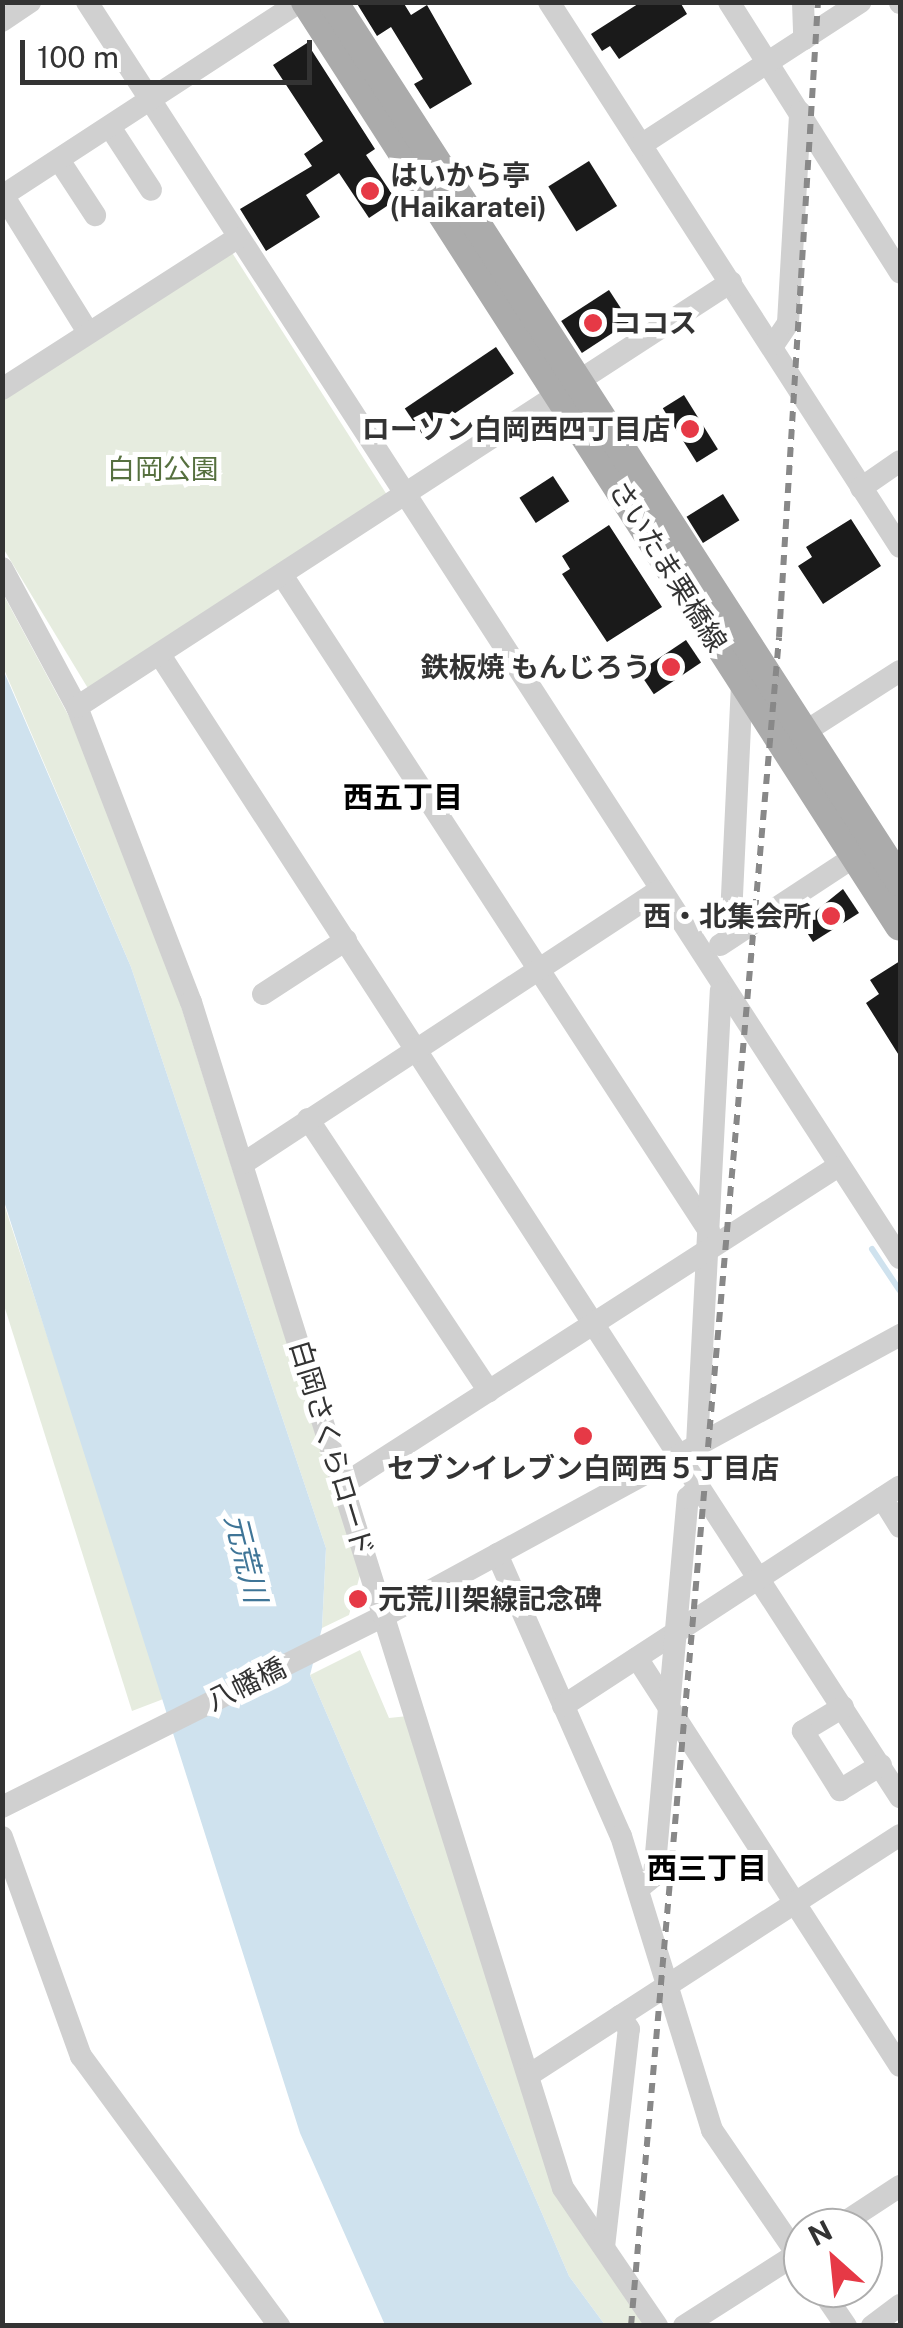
<!DOCTYPE html>
<html>
<head>
<meta charset="utf-8">
<style>
	body { margin:0 }
	#map { position:relative; width:903px; height:2328px; overflow:hidden; background:#fff; font-family:"Public Sans","Noto Sans JP",sans-serif }
	div>[style] { position:absolute }
	[style*='--x'] { left:calc(var(--x)*1px); top:calc(var(--y)*1px); width:calc(var(--w)*1px); rotate:calc(var(--a)*1deg) }
	.green>* { inset:0; background:#e6ecdf }
	.water>* { inset:0; background:#cfe2ee }
	.stream>* { height:6px; margin:-3px; padding:0 3px; transform-origin:3px; border-radius:3px; background:#cfe2ee }
	.building>* { inset:0; background:#1a1a1a; transform-origin:0 0 }
	.minor>* { height:22px; margin:-11px; padding:0 11px; transform-origin:11px; border-radius:11px; background:#d0d0d0 }
	.major>* { height:30px; margin:-15px; padding:0 15px; transform-origin:15px; border-radius:15px; background:#ababab }
	.rail>* { height:6px; margin-top:-3px; transform-origin:0; background:repeating-linear-gradient(90deg,#888 0 10px,transparent 0 18px) }
	.dots>* { width:28px; height:28px; translate:-50% -50%; box-sizing:border-box; border:5px solid #fff; border-radius:50% }
	span { translate:-50% -50%; white-space:nowrap; text-align:center; line-height:1.15; -webkit-text-stroke:10px #fff; paint-order:stroke }
	.poi-label { font-size:28px; color:#333; font-weight:700 }
	.left { translate:0 -50%; text-align:left }
	.right { translate:-100% -50%; text-align:right }
	.park-label { font-size:28px; color:#56703f }
	.street-label { font-size:28px; color:#333 }
	.neighbourhood-label { font-size:30px; color:#000; font-weight:700 }
	.water-label { font-size:30px; color:#3f7597; font-style:italic }
	.frame { position:absolute; inset:0; border:5px solid #333; pointer-events:none }
	.north { position:absolute; left:783px; top:2208px; width:100px; height:100px; box-sizing:border-box; background:#fff; border:2px solid #adadad; border-radius:50%; rotate:333deg; font-size:28px; font-weight:700; line-height:40px; text-align:center; color:#333 }
	.north::after { content:''; display:block; margin:auto; width:35px; height:45px; background:#e63946; clip-path:polygon(50% 0,100% 100%,50% 72%,0 100%) }
	.scale { position:absolute; left:20px; top:40px; width:292px; height:45px; box-sizing:border-box; border:5px solid #333; border-top:0; padding-left:12px; font-size:30px; line-height:35px; white-space:nowrap; color:#333; -webkit-text-stroke:8px #fff; paint-order:stroke }
</style>
</head>
<body>
<div id="map">
	<div class="green">
		<div style="clip-path:polygon(231px 251px,389px 498px,89px 690px,3px 548px,2px 398px)"></div>
		<div style="clip-path:polygon(2px 592px,73px 724px,168px 965px,360px 1575px,349px 1615px,322px 1628px,326px 1548px,131px 967px,3px 667px)"></div>
		<div style="clip-path:polygon(2px 1198px,166px 1698px,132px 1711px,3px 1302px)"></div>
		<div style="clip-path:polygon(360px 1650px,389px 1718px,408px 1716px,561px 2198px,646px 2325px,605px 2325px,569px 2276px,310px 1675px)"></div>
	</div>
	<div class="water">
		<div style="clip-path:polygon(2px 667px,131px 967px,326px 1548px,322px 1628px,310px 1675px,569px 2276px,605px 2325px,385px 2325px,300px 2133px,3px 1198px)"></div>
	</div>
	<div class="stream">
		<div style="--x:872;--y:1249;--w:50;--a:56.3"></div>
	</div>
	<div class="building">
		<div style="clip-path:polygon(356px 2px,403px 2px,411px 15px,427px 5px,472px 84px,430px 109px,414px 84px,423px 79px,391px 27px,377px 36px)"></div>
		<div style="clip-path:polygon(641px 2px,680px 2px,687px 14px,619px 59px,610px 46px,602px 51px,591px 34px)"></div>
		<div style="clip-path:polygon(307px 43px,375px 149px,366px 155px,396px 200px,369px 218px,339px 173px,306px 195px,320px 217px,266px 251px,240px 209px,312px 166px,304px 154px,323px 141px,273px 65px)"></div>
		<div style="left:589px;top:161px;width:53px;height:48px;rotate:58deg"></div>
		<div style="left:609px;top:290px;width:38px;height:57px;rotate:57deg"></div>
		<div style="left:496px;top:347px;width:32px;height:110px;rotate:56deg"></div>
		<div style="left:684px;top:395px;width:64px;height:25px;rotate:58deg"></div>
		<div style="left:553px;top:476px;width:30px;height:40px;rotate:57deg"></div>
		<div style="left:723px;top:494px;width:31px;height:43px;rotate:58deg"></div>
		<div style="clip-path:polygon(851px 519px,881px 566px,823px 604px,798px 566px,812px 557px,806px 547px)"></div>
		<div style="clip-path:polygon(609px 525px,662px 607px,607px 642px,562px 574px,570px 569px,562px 556px)"></div>
		<div style="left:686px;top:640px;width:27px;height:57px;rotate:56deg"></div>
		<div style="clip-path:polygon(843px 889px,859px 913px,813px 942px,801px 923px)"></div>
		<div style="clip-path:polygon(900px 961px,900px 1057px,866px 1003px,879px 994px,870px 980px)"></div>
	</div>
	<div class="minor">
		<div style="--x:87;--y:2;--w:1496;--a:57.09"></div>
		<div style="--x:549;--y:2;--w:648;--a:57.22"></div>
		<div style="--x:729;--y:2;--w:320;--a:57.7"></div>
		<div style="--x:803;--y:2;--w:37;--a:88"></div>
		<div style="--x:900;--y:2;--w:1;--a:90"></div>
		<div style="--x:2;--y:21;--w:34;--a:-34"></div>
		<div style="--x:110;--y:127;--w:75;--a:56.9"></div>
		<div style="--x:641;--y:145;--w:262;--a:-33.1"></div>
		<div style="--x:59;--y:160;--w:66;--a:56.8"></div>
		<div style="--x:3;--y:195;--w:161;--a:58.2"></div>
		<div style="--x:2;--y:196;--w:356;--a:-33.1"></div>
		<div style="--x:774;--y:344;--w:25;--a:-56"></div>
		<div style="--x:788;--y:323;--w:211;--a:-86.7"></div>
		<div style="--x:2;--y:389;--w:278;--a:-32.7"></div>
		<div style="--x:861;--y:488;--w:47;--a:-34.7"></div>
		<div style="--x:2;--y:568;--w:158;--a:61.7"></div>
		<div style="--x:77;--y:707;--w:316;--a:68.9"></div>
		<div style="--x:191;--y:1002;--w:1243;--a:72.59"></div>
		<div style="--x:563;--y:2188;--w:167;--a:55.7"></div>
		<div style="--x:282;--y:575;--w:783;--a:56.94"></div>
		<div style="--x:160;--y:655;--w:1361;--a:57.06"></div>
		<div style="--x:77;--y:707;--w:780;--a:-33.02"></div>
		<div style="--x:803;--y:733;--w:115;--a:-32.6"></div>
		<div style="--x:730;--y:938;--w:254;--a:-87.3"></div>
		<div style="--x:720;--y:945;--w:160;--a:-33.3"></div>
		<div style="--x:263;--y:994;--w:99;--a:-33"></div>
		<div style="--x:308;--y:1119;--w:327;--a:56.4"></div>
		<div style="--x:244;--y:1163;--w:495;--a:-33.3"></div>
		<div style="--x:697;--y:1445;--w:455;--a:-87"></div>
		<div style="--x:344;--y:1484;--w:586;--a:-32.74"></div>
		<div style="--x:882;--y:1498;--w:34;--a:58"></div>
		<div style="--x:497;--y:1554;--w:308;--a:66.3"></div>
		<div style="--x:621;--y:1836;--w:308;--a:72.8"></div>
		<div style="--x:712;--y:2130;--w:161;--a:55.6"></div>
		<div style="--x:637;--y:1658;--w:485;--a:57.2"></div>
		<div style="--x:563;--y:1706;--w:402;--a:-33.1"></div>
		<div style="--x:843;--y:1707;--w:47;--a:149"></div>
		<div style="--x:803;--y:1731;--w:70;--a:57.9"></div>
		<div style="--x:840;--y:1790;--w:48;--a:-31.4"></div>
		<div style="--x:2;--y:1807;--w:427;--a:-26.6"></div>
		<div style="--x:384;--y:1616;--w:588;--a:-28.57"></div>
		<div style="--x:2;--y:1837;--w:233;--a:70.2"></div>
		<div style="--x:81;--y:2056;--w:335;--a:53.7"></div>
		<div style="--x:638;--y:1889;--w:21;--a:-39"></div>
		<div style="--x:654;--y:1876;--w:380;--a:-84.9"></div>
		<div style="--x:688;--y:1498;--w:16;--a:-47"></div>
		<div style="--x:529;--y:2075;--w:442;--a:-32.9"></div>
		<div style="--x:836;--y:2228;--w:77;--a:-33.3"></div>
		<div style="--x:604;--y:2247;--w:219;--a:-83.5"></div>
		<div style="--x:629;--y:2029;--w:16;--a:-125"></div>
		<div style="--x:820;--y:2288;--w:46;--a:55.6"></div>
		<div style="--x:684;--y:2326;--w:141;--a:-32.6"></div>
		<div style="--x:872;--y:2326;--w:35;--a:-37"></div>
	</div>
	<div class="major">
		<div style="--x:306;--y:2;--w:1098;--a:57.26"></div>
		<div style="--x:333;--y:2;--w:1046;--a:57.18"></div>
	</div>
	<div class="rail">
		<div style="--x:631;--y:2326;--w:1695;--a:-84.99"></div>
		<div style="--x:779;--y:637;--w:636;--a:-86.49"></div>
	</div>
	<div class="dots">
		<div style="left:370px;top:191px;background:#e63946"></div>
		<div style="left:593px;top:323px;background:#e63946"></div>
		<div style="left:690px;top:429px;background:#e63946"></div>
		<div style="left:671px;top:667px;background:#e63946"></div>
		<div style="left:831px;top:916px;background:#e63946"></div>
		<div style="left:583px;top:1436px;background:#e63946"></div>
		<div style="left:358px;top:1599px;background:#e63946"></div>
	</div>
	<div class="poi-label">
		<span class="left" style="left:390px;top:191px">はいから亭<br>(Haikaratei)</span>
		<span class="left" style="left:613px;top:323px">ココス</span>
		<span class="right" style="left:670px;top:429px">ローソン白岡西四丁目店</span>
		<span class="right" style="left:651px;top:667px">鉄板焼 もんじろう</span>
		<span class="right" style="left:811px;top:916px">西・北集会所</span>
		<span style="left:583px;top:1468px">セブンイレブン白岡西５丁目店</span>
		<span class="left" style="left:378px;top:1599px">元荒川架線記念碑</span>
	</div>
	<div class="park-label">
		<span style="left:163px;top:469px">白岡公園</span>
	</div>
	<div class="street-label">
		<span style="left:668px;top:566px;rotate:58deg">さいたま栗橋線</span>
		<span style="left:332px;top:1448px;rotate:73deg">白岡さくらロード</span>
		<span style="left:246px;top:1684px;rotate:-26deg">八幡橋</span>
	</div>
	<div class="neighbourhood-label">
		<span style="left:403px;top:797px">西五丁目</span>
		<span style="left:707px;top:1868px">西三丁目</span>
	</div>
	<div class="water-label">
		<span style="left:246px;top:1558px;rotate:76deg">元荒川</span>
	</div>
	<div class="frame"></div>
	<div class="north">N</div>
	<div class="scale">100 m</div>
</div>
</body>
</html>
